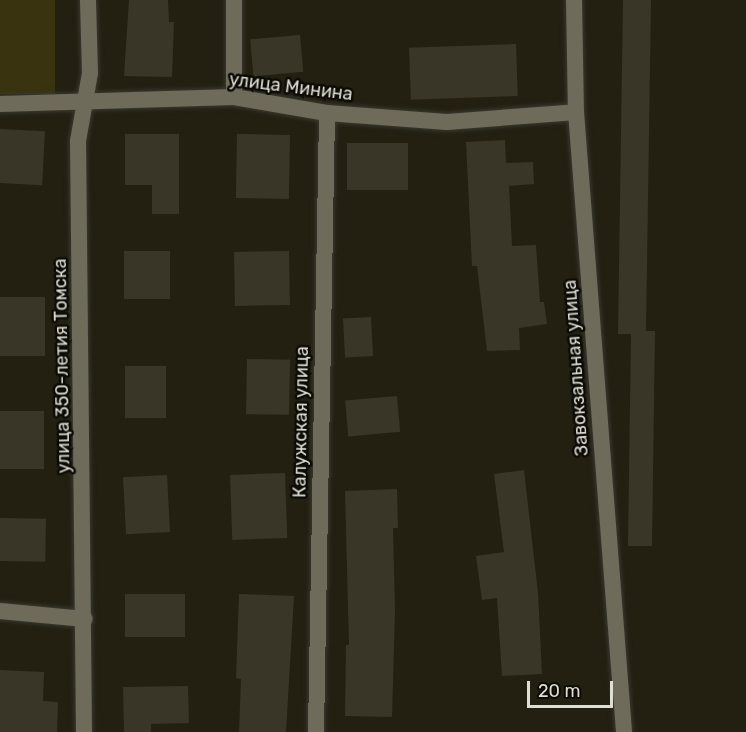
<!DOCTYPE html>
<html>
<head>
<meta charset="utf-8">
<style>
	body { margin:0 }
	#map { position:relative; width:746px; height:732px; overflow:hidden; background:#232012; font-family:Rubik,sans-serif }
	div>[style] { position:absolute }
	[style*='--x'] { left:calc(var(--x)*1px); top:calc(var(--y)*1px); width:calc(var(--w)*1px); rotate:calc(var(--a)*1deg) }
	.green>* { inset:0; background:#39330f; transform-origin:0 0 }
	.building>* { inset:0; background:#393627; transform-origin:0 0 }
	.roads { filter:drop-shadow(0 0 2px #3a3930) drop-shadow(0 0 2px #3a3930) }
	.minor>* { height:16px; margin:-8px; padding:0 8px; transform-origin:8px; border-radius:8px; background:#6e6b5b }
	span { translate:-50% -50%; white-space:nowrap; text-align:center; line-height:1.15; -webkit-text-stroke:5px #0b0a05; paint-order:stroke }
	.street-label { font-size:18px; color:#dfded5 }
	.scale { position:absolute; left:527px; top:681px; width:86px; height:27px; box-sizing:border-box; border:3px solid #dfded5; border-top:0; padding-left:8px; font-size:18px; line-height:21px; white-space:nowrap; color:#dfded5; -webkit-text-stroke:4px #0b0a05; paint-order:stroke }
</style>
</head>
<body>
<div id="map">
	<div class="green">
		<div style="left:0;top:0;width:55px;height:94px"></div>
	</div>
	<div class="building">
		<div style="clip-path:polygon(129px 0,168px 0,169px 22px,174px 22px,172px 77px,124px 76px)"></div>
		<div style="clip-path:polygon(623px 0,651px 0,646px 331px,655px 331px,652px 546px,628px 546px,631px 334px,618px 334px)"></div>
		<div style="left:300px;top:35px;width:37px;height:50px;rotate:85deg"></div>
		<div style="left:516px;top:44px;width:52px;height:107px;rotate:88deg"></div>
		<div style="left:0;top:129px;width:45px;height:54px;rotate:3deg"></div>
		<div style="clip-path:polygon(125px 134px,179px 134px,179px 214px,152px 214px,152px 185px,125px 185px)"></div>
		<div style="left:237px;top:134px;width:53px;height:64px;rotate:1deg"></div>
		<div style="clip-path:polygon(505px 140px,506px 163px,533px 162px,534px 184px,509px 186px,512px 246px,536px 245px,540px 302px,544px 302px,547px 324px,519px 328px,520px 350px,487px 351px,477px 266px,472px 266px,466px 142px)"></div>
		<div style="left:347px;top:143px;width:61px;height:47px"></div>
		<div style="left:124px;top:251px;width:46px;height:48px"></div>
		<div style="left:289px;top:251px;width:54px;height:55px;rotate:89deg"></div>
		<div style="left:0;top:297px;width:45px;height:59px"></div>
		<div style="left:371px;top:317px;width:39px;height:28px;rotate:87deg"></div>
		<div style="left:247px;top:359px;width:43px;height:55px;rotate:1deg"></div>
		<div style="left:125px;top:366px;width:41px;height:52px"></div>
		<div style="left:397px;top:396px;width:36px;height:52px;rotate:85deg"></div>
		<div style="left:0;top:411px;width:44px;height:58px"></div>
		<div style="clip-path:polygon(524px 470px,538px 593px,542px 674px,502px 676px,497px 598px,482px 600px,476px 556px,504px 552px,494px 474px)"></div>
		<div style="left:285px;top:473px;width:65px;height:55px;rotate:88deg"></div>
		<div style="left:167px;top:475px;width:57px;height:44px;rotate:87deg"></div>
		<div style="clip-path:polygon(397px 489px,398px 528px,393px 528px,395px 611px,392px 717px,345px 716px,346px 645px,349px 645px,345px 491px)"></div>
		<div style="left:0;top:518px;width:46px;height:43px;rotate:1deg"></div>
		<div style="left:125px;top:594px;width:60px;height:43px"></div>
		<div style="clip-path:polygon(239px 594px,294px 596px,286px 732px,239px 732px,241px 679px,236px 678px)"></div>
		<div style="clip-path:polygon(0 670px,44px 672px,43px 701px,58px 702px,57px 732px,0 732px)"></div>
		<div style="clip-path:polygon(188px 686px,189px 723px,151px 724px,151px 732px,124px 732px,123px 687px)"></div>
	</div>
	<div class="roads">
		<div class="minor">
			<div style="--x:234;--y:0;--w:97;--a:90"></div>
			<div style="--x:574;--y:0;--w:112;--a:89"></div>
			<div style="--x:576;--y:112;--w:622;--a:85.57"></div>
			<div style="--x:0;--y:104;--w:234;--a:-1.7"></div>
			<div style="--x:234;--y:97;--w:94;--a:9.8"></div>
			<div style="--x:327;--y:113;--w:120;--a:4.3"></div>
			<div style="--x:447;--y:122;--w:129;--a:-4.4"></div>
			<div style="--x:0;--y:611;--w:85;--a:5.4"></div>
			<div style="--x:84;--y:732;--w:591;--a:-90.58"></div>
			<div style="--x:78;--y:141;--w:69;--a:-80"></div>
			<div style="--x:90;--y:73;--w:73;--a:-91.6"></div>
			<div style="--x:316;--y:732;--w:619;--a:-88.98"></div>
		</div>
	</div>
	<div class="street-label">
		<span style="left:291px;top:87px;rotate:7deg">улица Минина</span>
		<span style="left:62px;top:366px;rotate:-91deg">улица 350-летия Томска</span>
		<span style="left:576px;top:368px;rotate:-94deg">Завокзальная улица</span>
		<span style="left:301px;top:422px;rotate:-89deg">Калужская улица</span>
	</div>
	<div class="scale">20 m</div>
</div>
</body>
</html>
